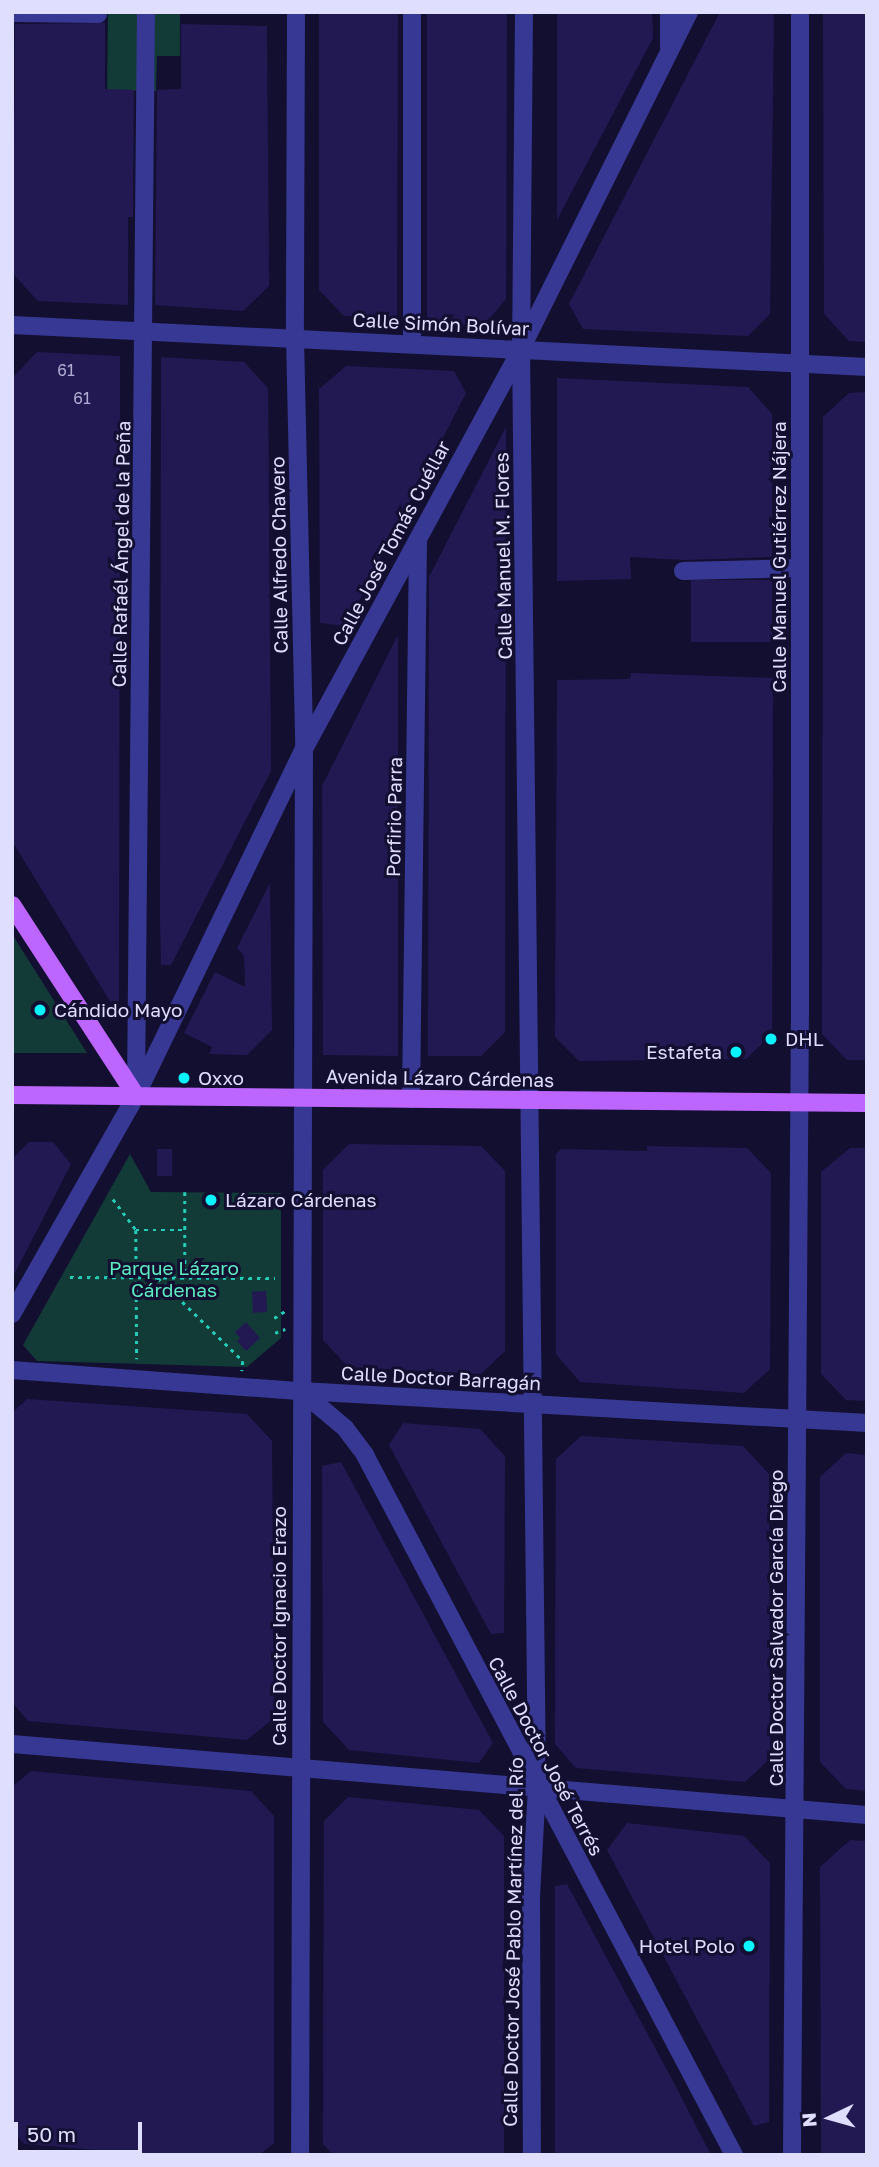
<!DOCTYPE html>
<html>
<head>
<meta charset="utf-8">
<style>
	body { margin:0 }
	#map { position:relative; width:879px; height:2167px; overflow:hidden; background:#130f30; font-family:"Golos Text",sans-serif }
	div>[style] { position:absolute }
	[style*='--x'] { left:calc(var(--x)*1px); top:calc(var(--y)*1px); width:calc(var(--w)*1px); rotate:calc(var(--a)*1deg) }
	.green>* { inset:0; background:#123a37 }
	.building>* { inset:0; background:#221953; transform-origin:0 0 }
	.path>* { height:2.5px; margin-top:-1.25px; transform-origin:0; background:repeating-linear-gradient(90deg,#24cdb9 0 3.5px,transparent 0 8.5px) }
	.minor>* { height:18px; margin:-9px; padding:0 9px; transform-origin:9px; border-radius:9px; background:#363893 }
	.major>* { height:18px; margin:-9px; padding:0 9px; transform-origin:9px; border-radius:9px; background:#bd65ff }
	.dots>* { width:19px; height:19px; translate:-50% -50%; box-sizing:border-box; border:4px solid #130f30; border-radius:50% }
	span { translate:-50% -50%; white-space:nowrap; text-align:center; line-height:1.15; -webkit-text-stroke:6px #130f30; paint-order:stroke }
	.number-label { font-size:16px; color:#b0add4 }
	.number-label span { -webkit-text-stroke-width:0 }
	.street-label { font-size:19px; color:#e0deff }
	.poi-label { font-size:19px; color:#e0deff }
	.left { translate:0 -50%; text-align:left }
	.right { translate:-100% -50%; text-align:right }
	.park-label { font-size:19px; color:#5cedc0 }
	.frame { position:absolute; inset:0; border:14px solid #e0deff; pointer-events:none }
	.north { position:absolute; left:795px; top:2083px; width:70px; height:70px; -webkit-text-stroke:5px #130f30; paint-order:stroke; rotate:265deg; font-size:19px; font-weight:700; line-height:28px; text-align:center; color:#e0deff }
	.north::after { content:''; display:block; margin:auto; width:24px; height:32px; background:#e0deff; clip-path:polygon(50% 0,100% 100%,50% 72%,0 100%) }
	.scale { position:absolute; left:14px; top:2122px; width:128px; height:32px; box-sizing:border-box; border:4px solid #e0deff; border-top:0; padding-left:9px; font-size:21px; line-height:24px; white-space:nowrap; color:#e0deff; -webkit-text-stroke:5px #130f30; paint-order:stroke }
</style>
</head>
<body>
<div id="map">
	<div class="green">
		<div style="clip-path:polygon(108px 12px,180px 12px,180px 56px,157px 56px,156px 91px,107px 90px)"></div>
		<div style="clip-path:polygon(12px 934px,87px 1053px,12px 1053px)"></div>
		<div style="clip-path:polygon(130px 1154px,151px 1192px,281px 1193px,281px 1338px,247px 1367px,37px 1361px,23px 1345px)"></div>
	</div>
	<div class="building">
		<div style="clip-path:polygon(319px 12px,398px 12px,397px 318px,344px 316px,319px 290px)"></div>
		<div style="clip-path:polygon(427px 12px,507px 12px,506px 299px,483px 326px,427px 322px)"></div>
		<div style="clip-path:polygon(557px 12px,652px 12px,653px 38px,557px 220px)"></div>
		<div style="clip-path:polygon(720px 12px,774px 12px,770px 314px,748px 336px,583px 329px,569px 304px)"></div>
		<div style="clip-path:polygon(823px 12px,867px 12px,867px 342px,849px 341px,824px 314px)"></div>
		<div style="clip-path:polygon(105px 23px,105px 89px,134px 90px,133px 217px,128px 217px,128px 305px,38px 301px,13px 274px,15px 24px)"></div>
		<div style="clip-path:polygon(181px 24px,267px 26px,269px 286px,243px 311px,155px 305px,157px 90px,181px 89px)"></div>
		<div style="clip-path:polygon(37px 352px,120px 356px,119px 1016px,12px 841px,13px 389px,14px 376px)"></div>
		<div style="clip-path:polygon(161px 357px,244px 362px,268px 388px,271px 771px,171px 965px,161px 965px,160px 919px)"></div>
		<div style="clip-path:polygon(346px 366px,454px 371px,466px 393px,346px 626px,320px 623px,319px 389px)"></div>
		<div style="clip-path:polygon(557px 378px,748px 387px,772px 414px,772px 557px,685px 560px,630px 557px,631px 579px,557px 581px)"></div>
		<div style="clip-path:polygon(867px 392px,867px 1060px,847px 1060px,822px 1034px,823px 417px,849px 393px)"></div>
		<div style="clip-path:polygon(506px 427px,505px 1032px,481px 1056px,428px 1056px,429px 577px)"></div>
		<div style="left:772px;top:580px;width:62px;height:81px;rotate:90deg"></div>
		<div style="clip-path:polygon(398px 635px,398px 1056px,323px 1055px,322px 786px)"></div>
		<div style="clip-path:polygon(631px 673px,773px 678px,772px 1034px,746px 1059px,579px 1061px,555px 1037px,557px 680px,630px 679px)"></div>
		<div style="clip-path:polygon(270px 883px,272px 1030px,247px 1055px,209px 1054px,212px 1047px,184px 1033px,215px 972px,245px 987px,244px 956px,237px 948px)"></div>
		<div style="clip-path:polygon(29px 1142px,53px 1142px,71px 1164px,12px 1279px,12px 1159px)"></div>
		<div style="clip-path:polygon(349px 1144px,481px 1146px,505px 1171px,505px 1351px,481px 1374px,348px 1367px,323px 1340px,323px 1170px)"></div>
		<div style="clip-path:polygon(647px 1146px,747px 1148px,771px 1173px,770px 1369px,744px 1393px,580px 1382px,556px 1354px,556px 1154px,561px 1149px,647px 1151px)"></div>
		<div style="clip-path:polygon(850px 1148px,867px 1148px,867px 1401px,846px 1400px,821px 1374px,821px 1172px)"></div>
		<div style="left:157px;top:1149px;width:15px;height:27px"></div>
		<div style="left:266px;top:1291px;width:21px;height:14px;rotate:87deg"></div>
		<div style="clip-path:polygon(246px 1322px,260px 1338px,246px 1351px,237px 1341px,240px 1338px,235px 1332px)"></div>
		<div style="clip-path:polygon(27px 1399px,247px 1414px,272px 1441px,274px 1718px,247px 1740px,28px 1721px,12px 1702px,12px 1413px)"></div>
		<div style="clip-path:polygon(403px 1423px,480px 1429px,505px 1456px,504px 1633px,491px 1634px,389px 1445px)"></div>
		<div style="clip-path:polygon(581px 1436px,743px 1446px,769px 1474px,770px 1759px,745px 1782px,576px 1768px,555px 1744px,556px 1459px)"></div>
		<div style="clip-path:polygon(846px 1453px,867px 1455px,867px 1791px,846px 1789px,820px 1762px,820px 1477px)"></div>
		<div style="clip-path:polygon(341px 1462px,493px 1743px,479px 1763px,349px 1750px,323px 1722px,322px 1466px)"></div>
		<div style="clip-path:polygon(31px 1771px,251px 1791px,274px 1816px,274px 2143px,259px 2155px,158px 2155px,24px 2144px,12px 2130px,12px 1787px)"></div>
		<div style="clip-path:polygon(348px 1797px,479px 1810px,504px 1836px,504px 2155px,333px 2155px,323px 2144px,324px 1821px)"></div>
		<div style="clip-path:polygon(627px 1823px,744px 1836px,770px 1863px,769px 2122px,754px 2126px,607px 1850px)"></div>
		<div style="clip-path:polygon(850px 1840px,867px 1841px,867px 2155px,821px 2155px,820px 1867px)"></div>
		<div style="clip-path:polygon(567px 1884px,675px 2085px,711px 2155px,555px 2155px,555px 1886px)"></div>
	</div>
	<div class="path">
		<div style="--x:185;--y:1192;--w:86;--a:90"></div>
		<div style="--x:113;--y:1199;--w:39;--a:53"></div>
		<div style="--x:136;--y:1230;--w:49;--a:0"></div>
		<div style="--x:136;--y:1230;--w:129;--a:89.6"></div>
		<div style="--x:70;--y:1277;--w:205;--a:0.3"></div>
		<div style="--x:158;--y:1278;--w:119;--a:44.3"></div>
		<div style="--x:243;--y:1361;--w:10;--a:96"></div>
		<div style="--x:274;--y:1318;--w:15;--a:-32"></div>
		<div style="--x:275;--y:1333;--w:11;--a:-22"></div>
	</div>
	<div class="minor">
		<div style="--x:296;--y:12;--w:326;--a:90.2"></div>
		<div style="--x:295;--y:338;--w:411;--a:88.7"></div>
		<div style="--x:304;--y:749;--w:1406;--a:90.16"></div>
		<div style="--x:412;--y:12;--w:332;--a:90"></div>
		<div style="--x:524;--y:12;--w:337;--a:90.5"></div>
		<div style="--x:521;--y:349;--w:1437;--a:89.36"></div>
		<div style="--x:537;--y:1786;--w:110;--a:93.1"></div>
		<div style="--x:531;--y:1896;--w:259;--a:89.8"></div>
		<div style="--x:12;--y:13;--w:86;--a:0.7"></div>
		<div style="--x:669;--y:47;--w:35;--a:-90"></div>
		<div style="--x:12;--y:325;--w:856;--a:2.81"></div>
		<div style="--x:683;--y:571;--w:117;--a:-1.5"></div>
		<div style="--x:136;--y:1089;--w:1077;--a:-89.47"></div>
		<div style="--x:411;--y:1099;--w:560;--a:-89.28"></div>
		<div style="--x:12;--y:1314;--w:251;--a:-60.4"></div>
		<div style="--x:136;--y:1096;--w:386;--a:-64.2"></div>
		<div style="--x:304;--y:749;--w:455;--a:-61.5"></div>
		<div style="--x:521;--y:349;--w:377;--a:-63.5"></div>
		<div style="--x:12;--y:1370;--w:290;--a:4.2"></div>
		<div style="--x:301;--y:1391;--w:567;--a:3.24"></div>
		<div style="--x:301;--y:1391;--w:57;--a:40.1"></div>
		<div style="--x:345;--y:1428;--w:34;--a:53"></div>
		<div style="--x:365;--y:1455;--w:791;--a:62.2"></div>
		<div style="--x:12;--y:1744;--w:858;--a:4.75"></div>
		<div style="--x:792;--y:2155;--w:1141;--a:-89.6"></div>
		<div style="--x:800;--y:1014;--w:1002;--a:-90"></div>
	</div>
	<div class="major">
		<div style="--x:12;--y:905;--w:228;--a:57"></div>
		<div style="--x:12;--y:1095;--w:855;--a:0.54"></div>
	</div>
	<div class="dots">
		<div style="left:40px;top:1010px;background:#0af4ff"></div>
		<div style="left:771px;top:1039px;background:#0af4ff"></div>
		<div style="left:736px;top:1052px;background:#0af4ff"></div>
		<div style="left:184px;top:1078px;background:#0af4ff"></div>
		<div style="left:211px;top:1200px;background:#0af4ff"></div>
		<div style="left:749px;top:1946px;background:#0af4ff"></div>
	</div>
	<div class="number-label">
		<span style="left:66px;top:370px">61</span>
		<span style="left:82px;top:398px">61</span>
	</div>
	<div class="street-label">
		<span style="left:441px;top:324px;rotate:3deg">Calle Simón Bolívar</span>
		<span style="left:391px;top:543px;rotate:-62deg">Calle José Tomás Cuéllar</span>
		<span style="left:121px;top:554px;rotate:-89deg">Calle Rafaél Ángel de la Peña</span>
		<span style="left:279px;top:555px;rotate:-91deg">Calle Alfredo Chavero</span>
		<span style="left:503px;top:556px;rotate:-91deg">Calle Manuel M. Flores</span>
		<span style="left:779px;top:557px;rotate:-90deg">Calle Manuel Gutiérrez Nájera</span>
		<span style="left:394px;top:817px;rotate:-89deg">Porfirio Parra</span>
		<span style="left:440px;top:1078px;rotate:1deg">Avenida Lázaro Cárdenas</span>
		<span style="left:441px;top:1378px;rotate:3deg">Calle Doctor Barragán</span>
		<span style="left:279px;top:1626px;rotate:-90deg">Calle Doctor Ignacio Erazo</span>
		<span style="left:776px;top:1628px;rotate:-90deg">Calle Doctor Salvador García Diego</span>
		<span style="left:546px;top:1756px;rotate:62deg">Calle Doctor José Terrés</span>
		<span style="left:513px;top:1942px;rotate:-89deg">Calle Doctor José Pablo Martínez del Río</span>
	</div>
	<div class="poi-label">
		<span class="left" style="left:54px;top:1010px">Cándido Mayo</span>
		<span class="left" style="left:785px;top:1039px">DHL</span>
		<span class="right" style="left:722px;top:1052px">Estafeta</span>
		<span class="left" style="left:198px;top:1078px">Oxxo</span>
		<span class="left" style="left:225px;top:1200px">Lázaro Cárdenas</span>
		<span class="right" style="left:735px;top:1946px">Hotel Polo</span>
	</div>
	<div class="park-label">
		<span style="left:174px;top:1279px">Parque Lázaro<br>Cárdenas</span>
	</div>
	<div class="frame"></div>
	<div class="north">N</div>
	<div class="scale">50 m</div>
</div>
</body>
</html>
